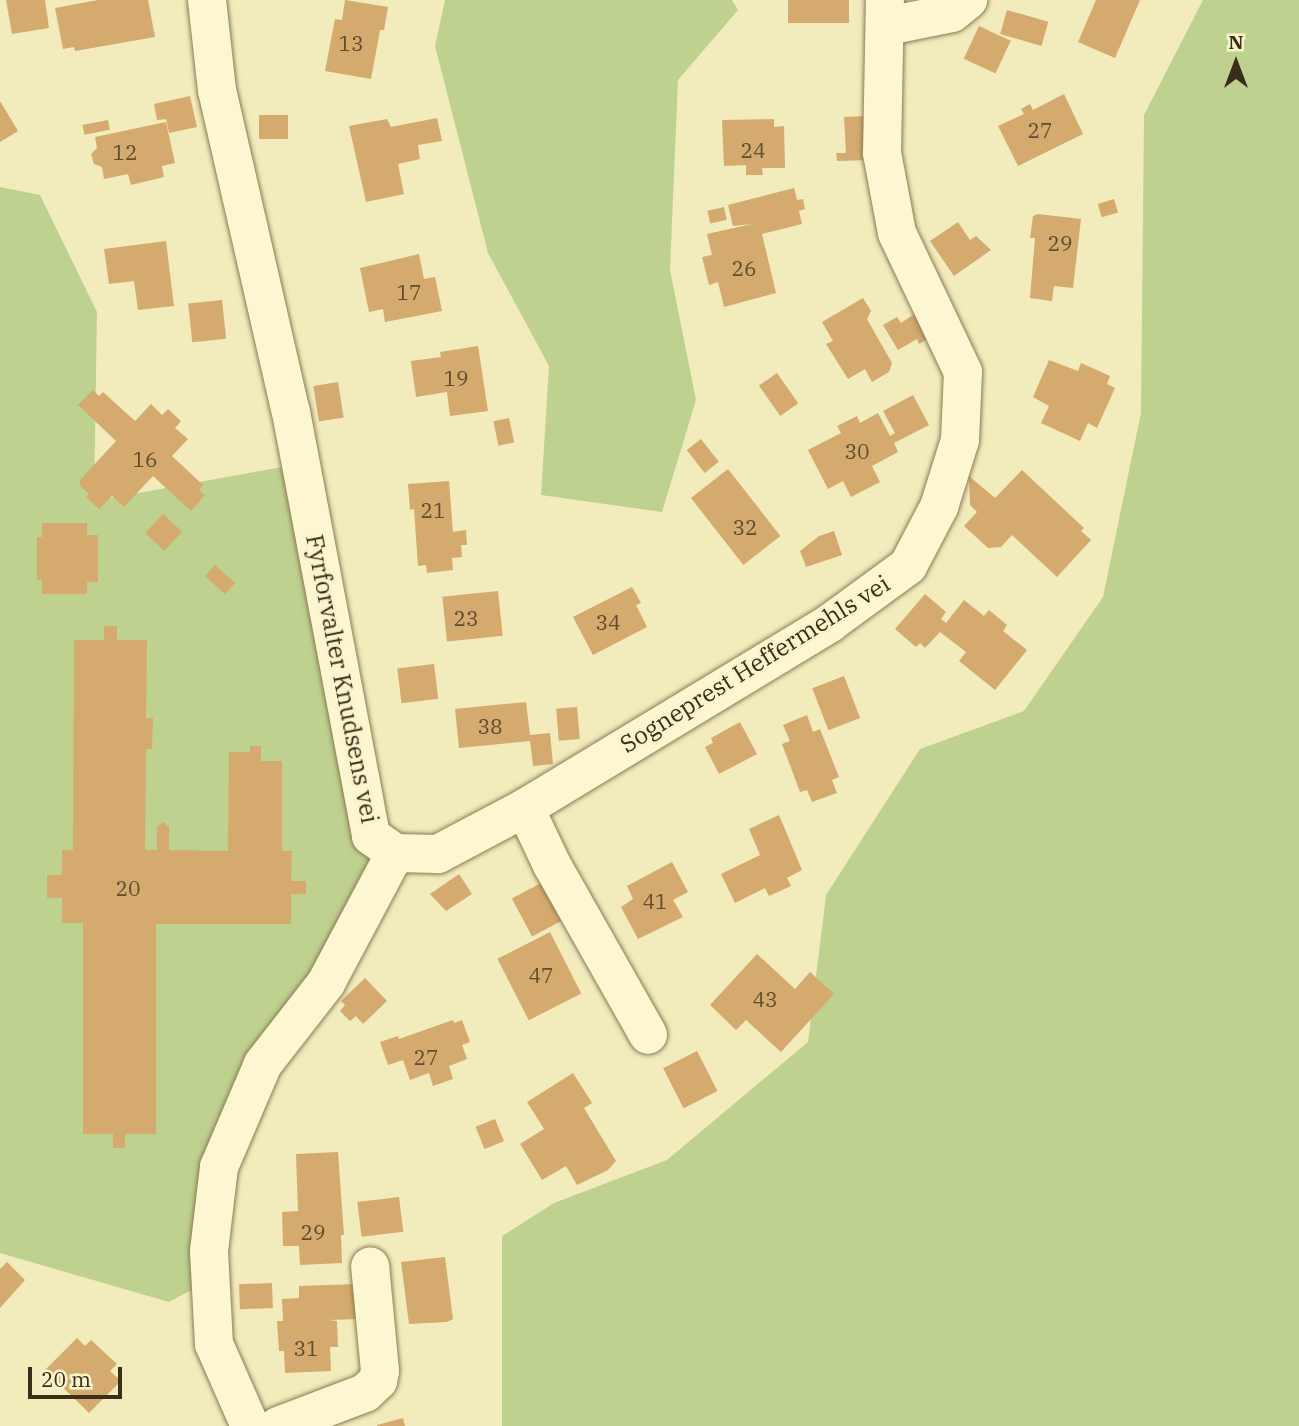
<!DOCTYPE html>
<html>
<head>
<meta charset="utf-8">
<style>
	body { margin:0 }
	#map { position:relative; width:1299px; height:1426px; overflow:hidden; background:#f2ebbc; font-family:"IBM Plex Serif",serif }
	div>[style] { position:absolute }
	[style*='--x'] { left:calc(var(--x)*1px); top:calc(var(--y)*1px); width:calc(var(--w)*1px); rotate:calc(var(--a)*1deg) }
	.green>* { inset:0; background:#bed18f }
	.building>* { inset:0; background:#d4aa6e; transform-origin:0 0 }
	.roads { filter:drop-shadow(0 0 2px #8b7b54) drop-shadow(0 0 2px #8b7b54) }
	.minor>* { height:38px; margin:-19px; padding:0 19px; transform-origin:19px; border-radius:19px; background:#fcf7d0 }
	span { translate:-50% -50%; white-space:nowrap; text-align:center; line-height:1.15; -webkit-text-stroke:6px #f9f4cc; paint-order:stroke }
	.number-label { font-size:21px; color:#604d2f }
	.number-label span { -webkit-text-stroke-width:0 }
	.street-label { font-size:24px; color:#392e1a }
	.north { position:absolute; left:1201px; top:28px; width:70px; height:70px; -webkit-text-stroke:5px #f9f4cc; paint-order:stroke; rotate:0deg; font-size:19px; font-weight:700; line-height:28px; text-align:center; color:#392e1a }
	.north::after { content:''; display:block; margin:auto; width:24px; height:32px; background:#392e1a; clip-path:polygon(50% 0,100% 100%,50% 72%,0 100%) }
	.scale { position:absolute; left:28px; top:1367px; width:94px; height:32px; box-sizing:border-box; border:4px solid #392e1a; border-top:0; padding-left:9px; font-size:21px; line-height:24px; white-space:nowrap; color:#392e1a; -webkit-text-stroke:5px #f9f4cc; paint-order:stroke }
</style>
</head>
<body>
<div id="map">
	<div class="green">
		<div style="clip-path:polygon(445px 0,732px 0,738px 10px,678px 80px,670px 270px,696px 400px,662px 512px,541px 495px,549px 366px,488px 253px,435px 46px)"></div>
		<div style="clip-path:polygon(1203px 0,1299px 0,1299px 1426px,502px 1426px,502px 1236px,554px 1203px,667px 1160px,808px 1042px,826px 895px,920px 749px,1024px 711px,1103px 597px,1141px 413px,1144px 115px)"></div>
		<div style="clip-path:polygon(0 187px,40px 195px,97px 312px,94px 501px,282px 467px,325px 609px,387px 906px,345px 944px,218px 1176px,223px 1273px,169px 1302px,0 1253px)"></div>
	</div>
	<div class="building">
		<div style="clip-path:polygon(6px 0,45px 0,49px 28px,12px 34px)"></div>
		<div style="clip-path:polygon(98px 0,148px 0,155px 37px,75px 51px,74px 47px,63px 49px,55px 8px)"></div>
		<div style="clip-path:polygon(345px 0,388px 7px,384px 30px,380px 30px,371px 79px,325px 71px,335px 19px,342px 20px)"></div>
		<div style="left:788px;top:0;width:61px;height:23px"></div>
		<div style="clip-path:polygon(1096px 0,1140px 0,1115px 58px,1078px 42px)"></div>
		<div style="left:1007px;top:10px;width:43px;height:25px;rotate:16deg"></div>
		<div style="left:979px;top:26px;width:35px;height:36px;rotate:25deg"></div>
		<div style="clip-path:polygon(1064px 94px,1083px 134px,1018px 166px,998px 126px,1024px 114px,1021px 109px,1030px 104px,1033px 110px)"></div>
		<div style="clip-path:polygon(190px 96px,197px 127px,169px 133px,166px 119px,157px 120px,154px 104px)"></div>
		<div style="clip-path:polygon(0 101px,18px 131px,0 142px)"></div>
		<div style="left:259px;top:115px;width:29px;height:24px"></div>
		<div style="clip-path:polygon(869px 116px,870px 160px,837px 161px,836px 153px,846px 153px,844px 117px)"></div>
		<div style="clip-path:polygon(437px 118px,442px 141px,418px 145px,420px 159px,398px 164px,404px 194px,366px 202px,349px 126px,387px 119px,391px 127px)"></div>
		<div style="clip-path:polygon(774px 119px,774px 127px,784px 126px,785px 168px,762px 168px,763px 175px,746px 175px,746px 165px,724px 166px,722px 120px)"></div>
		<div style="left:108px;top:120px;width:10px;height:26px;rotate:79deg"></div>
		<div style="clip-path:polygon(166px 122px,175px 163px,162px 166px,164px 177px,131px 185px,128px 174px,104px 179px,102px 167px,94px 164px,91px 154px,97px 148px,95px 137px)"></div>
		<div style="clip-path:polygon(794px 188px,797px 200px,803px 199px,805px 209px,799px 211px,802px 224px,762px 234px,776px 293px,724px 307px,718px 282px,709px 285px,702px 257px,712px 255px,707px 234px,752px 224px,733px 226px,728px 205px)"></div>
		<div style="left:1114px;top:199px;width:14px;height:17px;rotate:73deg"></div>
		<div style="left:724px;top:207px;width:13px;height:17px;rotate:77deg"></div>
		<div style="clip-path:polygon(1038px 214px,1081px 219px,1073px 288px,1054px 286px,1052px 301px,1030px 298px,1035px 238px,1030px 238px,1033px 216px)"></div>
		<div style="clip-path:polygon(958px 222px,970px 240px,976px 236px,991px 250px,954px 276px,930px 241px)"></div>
		<div style="clip-path:polygon(166px 241px,174px 306px,138px 310px,134px 281px,109px 284px,104px 249px)"></div>
		<div style="clip-path:polygon(419px 254px,424px 279px,435px 277px,442px 311px,385px 322px,383px 309px,369px 312px,360px 268px)"></div>
		<div style="clip-path:polygon(863px 298px,871px 311px,867px 319px,892px 363px,889px 372px,872px 382px,865px 369px,848px 379px,826px 344px,833px 341px,822px 322px)"></div>
		<div style="left:222px;top:300px;width:39px;height:34px;rotate:84deg"></div>
		<div style="clip-path:polygon(919px 311px,933px 336px,919px 344px,917px 339px,898px 350px,883px 325px,897px 317px,901px 323px)"></div>
		<div style="clip-path:polygon(478px 346px,488px 411px,450px 416px,447px 392px,416px 397px,411px 361px,441px 357px,440px 352px)"></div>
		<div style="clip-path:polygon(1049px 360px,1078px 371px,1081px 363px,1110px 376px,1107px 384px,1115px 388px,1097px 428px,1088px 423px,1080px 441px,1041px 423px,1049px 406px,1033px 397px)"></div>
		<div style="left:777px;top:373px;width:37px;height:22px;rotate:55deg"></div>
		<div style="left:338px;top:382px;width:36px;height:25px;rotate:81deg"></div>
		<div style="clip-path:polygon(93px 390px,99px 396px,103px 392px,135px 421px,151px 404px,162px 415px,168px 409px,181px 421px,175px 428px,188px 439px,172px 456px,203px 485px,199px 490px,205px 495px,191px 511px,153px 476px,124px 507px,112px 496px,99px 509px,86px 497px,89px 494px,80px 486px,80px 480px,116px 441px,78px 405px)"></div>
		<div style="clip-path:polygon(913px 395px,929px 425px,894px 443px,898px 452px,872px 466px,880px 482px,851px 497px,843px 481px,828px 489px,808px 450px,841px 433px,837px 426px,857px 416px,860px 423px,878px 413px,890px 436px,895px 433px,883px 411px)"></div>
		<div style="left:509px;top:418px;width:25px;height:16px;rotate:78deg"></div>
		<div style="left:701px;top:439px;width:29px;height:18px;rotate:52deg"></div>
		<div style="left:728px;top:469px;width:85px;height:47px;rotate:52deg"></div>
		<div style="clip-path:polygon(1022px 470px,1084px 528px,1081px 531px,1091px 540px,1057px 577px,1012px 535px,1001px 547px,988px 548px,964px 526px,977px 512px,970px 505px,969px 476px,995px 498px)"></div>
		<div style="clip-path:polygon(449px 481px,453px 532px,466px 530px,467px 545px,461px 545px,462px 557px,452px 558px,453px 570px,427px 573px,426px 565px,418px 566px,414px 509px,410px 510px,408px 484px)"></div>
		<div style="left:163px;top:514px;width:26px;height:26px;rotate:43deg"></div>
		<div style="clip-path:polygon(42px 523px,87px 523px,87px 535px,98px 535px,98px 582px,87px 582px,87px 594px,42px 594px,42px 580px,37px 580px,37px 537px,42px 537px)"></div>
		<div style="clip-path:polygon(834px 531px,842px 555px,806px 567px,800px 551px,819px 536px)"></div>
		<div style="left:215px;top:565px;width:27px;height:15px;rotate:42deg"></div>
		<div style="clip-path:polygon(632px 587px,641px 603px,636px 605px,647px 627px,593px 655px,573px 617px)"></div>
		<div style="left:498px;top:591px;width:45px;height:56px;rotate:84deg"></div>
		<div style="clip-path:polygon(925px 594px,946px 612px,941px 619px,946px 623px,964px 600px,984px 616px,989px 610px,1007px 625px,1003px 631px,1027px 650px,995px 690px,959px 661px,966px 652px,940px 632px,925px 648px,920px 643px,916px 647px,895px 629px)"></div>
		<div style="clip-path:polygon(104px 626px,117px 626px,117px 640px,147px 640px,146px 718px,153px 718px,152px 749px,146px 749px,145px 850px,157px 850px,157px 827px,163px 822px,169px 827px,169px 850px,228px 851px,229px 752px,250px 752px,250px 746px,261px 746px,261px 761px,282px 761px,282px 851px,292px 851px,291px 881px,306px 881px,306px 894px,291px 894px,291px 924px,156px 924px,156px 1134px,125px 1134px,125px 1148px,113px 1148px,113px 1134px,83px 1134px,83px 923px,62px 923px,62px 898px,47px 898px,47px 875px,62px 875px,62px 850px,73px 850px,74px 640px,104px 640px)"></div>
		<div style="left:434px;top:664px;width:35px;height:37px;rotate:83deg"></div>
		<div style="left:844px;top:676px;width:45px;height:34px;rotate:69deg"></div>
		<div style="clip-path:polygon(526px 702px,530px 735px,550px 733px,553px 764px,533px 766px,530px 741px,459px 748px,455px 709px)"></div>
		<div style="left:577px;top:707px;width:32px;height:21px;rotate:85deg"></div>
		<div style="clip-path:polygon(807px 715px,813px 732px,820px 729px,839px 777px,832px 780px,837px 793px,812px 802px,807px 790px,800px 792px,782px 744px,790px 741px,783px 725px)"></div>
		<div style="clip-path:polygon(740px 722px,757px 754px,719px 774px,705px 747px,713px 743px,711px 738px)"></div>
		<div style="clip-path:polygon(779px 815px,802px 870px,787px 878px,791px 886px,769px 896px,765px 888px,735px 903px,721px 874px,760px 855px,749px 829px)"></div>
		<div style="clip-path:polygon(672px 862px,688px 892px,673px 900px,683px 917px,638px 939px,621px 907px,633px 899px,627px 886px)"></div>
		<div style="clip-path:polygon(459px 874px,472px 894px,446px 911px,430px 894px)"></div>
		<div style="left:541px;top:883px;width:43px;height:33px;rotate:62deg"></div>
		<div style="left:550px;top:932px;width:69px;height:59px;rotate:63deg"></div>
		<div style="clip-path:polygon(757px 954px,795px 989px,810px 972px,834px 994px,781px 1052px,746px 1020px,736px 1030px,710px 1005px)"></div>
		<div style="clip-path:polygon(365px 978px,387px 1001px,363px 1024px,356px 1016px,350px 1021px,340px 1011px,345px 1005px,341px 1001px)"></div>
		<div style="clip-path:polygon(453px 1020px,454px 1023px,462px 1020px,470px 1042px,462px 1045px,467px 1059px,449px 1066px,453px 1079px,433px 1086px,429px 1073px,410px 1080px,403px 1060px,388px 1065px,380px 1042px,398px 1036px,399px 1039px)"></div>
		<div style="left:697px;top:1051px;width:45px;height:38px;rotate:63deg"></div>
		<div style="clip-path:polygon(573px 1073px,592px 1103px,584px 1108px,616px 1161px,608px 1170px,577px 1185px,566px 1166px,542px 1180px,520px 1144px,544px 1129px,527px 1102px)"></div>
		<div style="left:495px;top:1119px;width:24px;height:21px;rotate:68deg"></div>
		<div style="clip-path:polygon(338px 1152px,344px 1235px,341px 1235px,342px 1263px,300px 1265px,299px 1246px,283px 1246px,282px 1212px,298px 1211px,296px 1154px)"></div>
		<div style="left:399px;top:1197px;width:35px;height:42px;rotate:83deg"></div>
		<div style="clip-path:polygon(445px 1257px,453px 1319px,447px 1322px,409px 1324px,401px 1262px)"></div>
		<div style="clip-path:polygon(7px 1262px,25px 1280px,0 1308px,0 1269px)"></div>
		<div style="left:272px;top:1283px;width:25px;height:33px;rotate:88deg"></div>
		<div style="clip-path:polygon(356px 1284px,358px 1319px,329px 1320px,337px 1321px,338px 1347px,330px 1347px,331px 1371px,285px 1373px,284px 1351px,279px 1351px,277px 1321px,283px 1321px,282px 1299px,299px 1298px,299px 1286px)"></div>
		<div style="clip-path:polygon(77px 1338px,85px 1346px,91px 1340px,117px 1364px,110px 1371px,121px 1381px,89px 1413px,45px 1370px)"></div>
		<div style="clip-path:polygon(403px 1418px,405px 1426px,377px 1426px,377px 1425px)"></div>
	</div>
	<div class="roads">
		<div class="minor">
			<div style="--x:207;--y:0;--w:91;--a:83.7"></div>
			<div style="--x:217;--y:90;--w:330;--a:77.1"></div>
			<div style="--x:291;--y:412;--w:431;--a:79.3"></div>
			<div style="--x:371;--y:836;--w:29;--a:35"></div>
			<div style="--x:887;--y:26;--w:66;--a:-11.3"></div>
			<div style="--x:952;--y:13;--w:21;--a:-39"></div>
			<div style="--x:525;--y:808;--w:63;--a:64.7"></div>
			<div style="--x:552;--y:865;--w:195;--a:60.5"></div>
			<div style="--x:395;--y:853;--w:43;--a:1.3"></div>
			<div style="--x:438;--y:854;--w:98;--a:-27.9"></div>
			<div style="--x:525;--y:808;--w:357;--a:-31.2"></div>
			<div style="--x:830;--y:623;--w:97;--a:-36.2"></div>
			<div style="--x:908;--y:566;--w:67;--a:-62.3"></div>
			<div style="--x:939;--y:507;--w:70;--a:-72.6"></div>
			<div style="--x:960;--y:440;--w:68;--a:-87.5"></div>
			<div style="--x:963;--y:372;--w:154;--a:-115.4"></div>
			<div style="--x:897;--y:233;--w:81;--a:-100.6"></div>
			<div style="--x:882;--y:153;--w:153;--a:-88.9"></div>
			<div style="--x:250;--y:1426;--w:90;--a:-113.7"></div>
			<div style="--x:214;--y:1344;--w:93;--a:-93.1"></div>
			<div style="--x:209;--y:1251;--w:85;--a:-83.2"></div>
			<div style="--x:219;--y:1167;--w:112;--a:-66.9"></div>
			<div style="--x:263;--y:1064;--w:103;--a:-52.1"></div>
			<div style="--x:326;--y:983;--w:147;--a:-62"></div>
			<div style="--x:278;--y:1426;--w:93;--a:-20.8"></div>
			<div style="--x:365;--y:1393;--w:18;--a:-43"></div>
			<div style="--x:378;--y:1381;--w:10;--a:-79"></div>
			<div style="--x:380;--y:1371;--w:105;--a:-95.4"></div>
		</div>
	</div>
	<div class="number-label">
		<span style="left:351px;top:43px">13</span>
		<span style="left:1040px;top:130px">27</span>
		<span style="left:753px;top:150px">24</span>
		<span style="left:125px;top:152px">12</span>
		<span style="left:1060px;top:243px">29</span>
		<span style="left:744px;top:268px">26</span>
		<span style="left:409px;top:292px">17</span>
		<span style="left:456px;top:378px">19</span>
		<span style="left:857px;top:451px">30</span>
		<span style="left:145px;top:459px">16</span>
		<span style="left:433px;top:510px">21</span>
		<span style="left:745px;top:527px">32</span>
		<span style="left:466px;top:618px">23</span>
		<span style="left:608px;top:622px">34</span>
		<span style="left:490px;top:726px">38</span>
		<span style="left:128px;top:888px">20</span>
		<span style="left:655px;top:901px">41</span>
		<span style="left:541px;top:975px">47</span>
		<span style="left:765px;top:999px">43</span>
		<span style="left:426px;top:1057px">27</span>
		<span style="left:313px;top:1232px">29</span>
		<span style="left:306px;top:1348px">31</span>
	</div>
	<div class="street-label">
		<span style="left:755px;top:664px;rotate:-32deg">Sogneprest Heffermehls vei</span>
		<span style="left:342px;top:679px;rotate:79deg">Fyrforvalter Knudsens vei</span>
	</div>
	<div class="north">N</div>
	<div class="scale">20 m</div>
</div>
</body>
</html>
